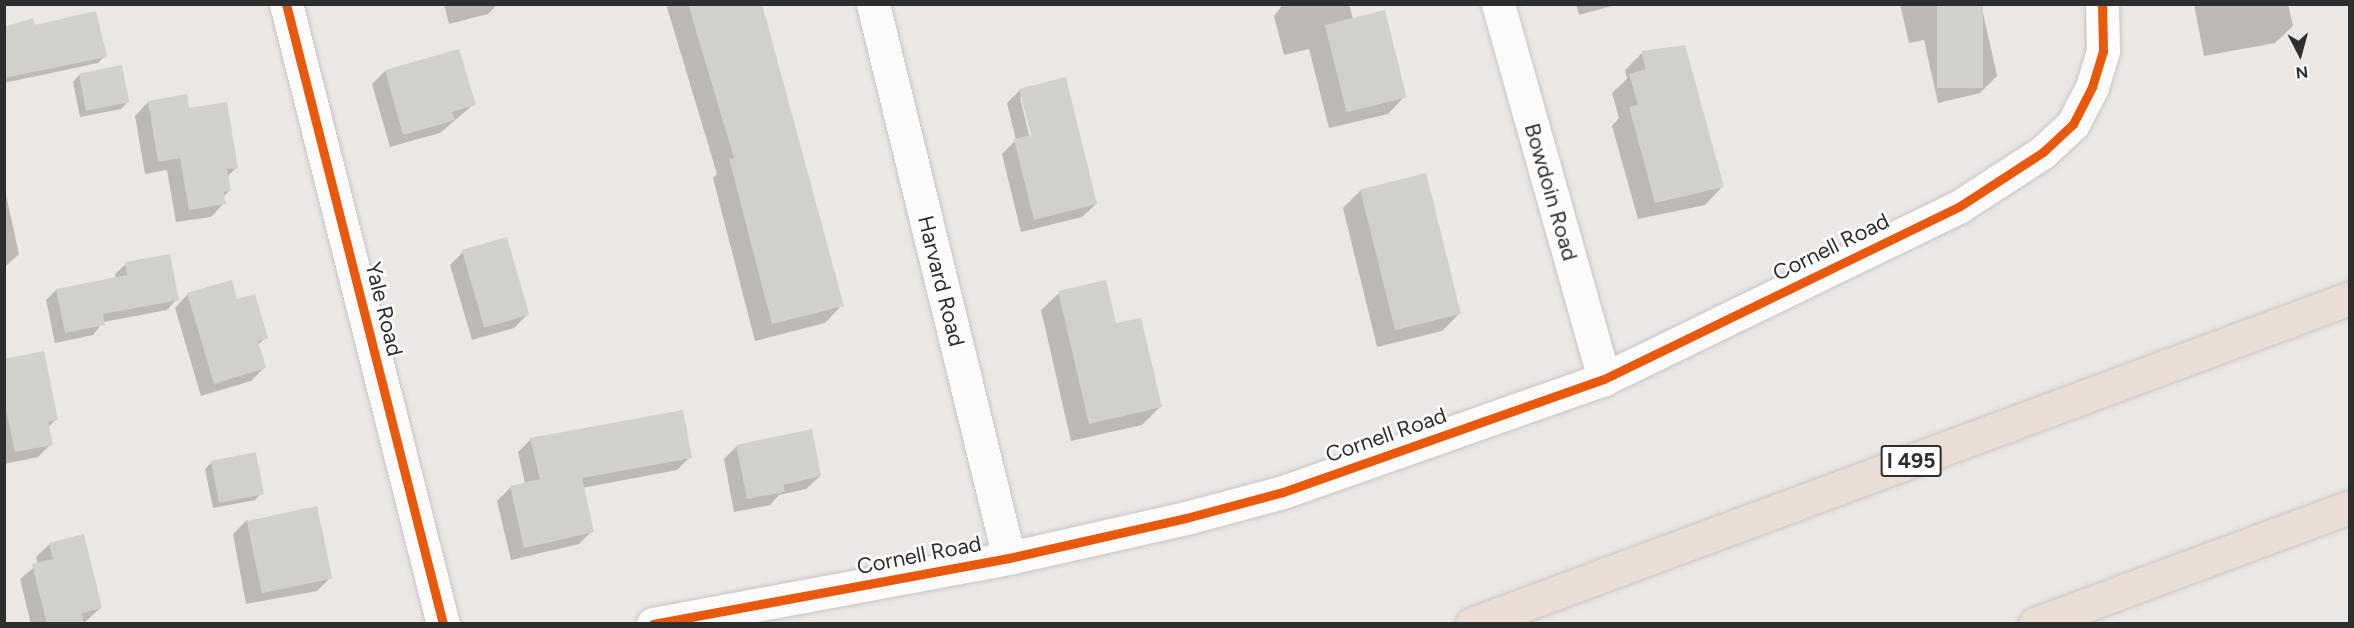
<!DOCTYPE html>
<html>
<head>
<meta charset="utf-8">
<style>
	body { margin:0 }
	#map { position:relative; width:2354px; height:628px; overflow:hidden; background:#ebe7e4; font-family:Figtree,sans-serif }
	div>[style] { position:absolute }
	[style*='--x'] { left:calc(var(--x)*1px); top:calc(var(--y)*1px); width:calc(var(--w)*1px); rotate:calc(var(--a)*1deg) }
	.shadow>* { inset:0; background:#0003 }
	.building>* { inset:0; background:#d2d0cd; transform-origin:0 0 }
	.roads { filter:drop-shadow(0 0 2px #c7c6c6) drop-shadow(0 0 2px #c7c6c6) }
	.minor>* { height:33px; margin:-16.5px; padding:0 16.5px; transform-origin:16.5px; border-radius:16.5px; background:#fcfbfb }
	.motorway>* { height:33px; margin:-16.5px; padding:0 16.5px; transform-origin:16.5px; border-radius:16.5px; background:#eaddd6 }
	.cycleway>* { height:9px; margin:-4.5px; padding:0 4.5px; transform-origin:4.5px; border-radius:4.5px; background:#e8590c }
	span { translate:-50% -50%; white-space:nowrap; text-align:center; line-height:1.15; -webkit-text-stroke:5px #fff; paint-order:stroke }
	.shield-label span { padding:2px 4px; background:#fff; border:2px solid; border-radius:4px; -webkit-text-stroke-width:0 }
	.shield-label { font-size:21px; color:#2e2e2e; font-weight:700 }
	.street-label { font-size:22px; color:#2e2e2e }
	.frame { position:absolute; inset:0; border:6px solid #2e2e2e; pointer-events:none }
	.north { position:absolute; left:2270px; top:24px; width:60px; height:60px; -webkit-text-stroke:4px #fff; paint-order:stroke; rotate:174deg; font-size:16px; font-weight:700; line-height:24px; text-align:center; color:#2e2e2e }
	.north::after { content:''; display:block; margin:auto; width:21px; height:27px; background:#2e2e2e; clip-path:polygon(50% 0,100% 100%,50% 72%,0 100%) }
</style>
</head>
<body>
<div id="map">
	<div class="shadow">
		<div style="clip-path:polygon(444px 4px,494px 4px,495px 7px,488px 14px,449px 24px)"></div>
		<div style="clip-path:polygon(666px 4px,761px 4px,842px 305px,825px 323px,755px 341px,713px 178px,717px 174px)"></div>
		<div style="clip-path:polygon(1283px 4px,1349px 4px,1353px 19px,1405px 96px,1388px 114px,1329px 128px,1309px 49px,1284px 55px,1274px 16px)"></div>
		<div style="clip-path:polygon(1576px 4px,1619px 4px,1579px 15px)"></div>
		<div style="clip-path:polygon(1900px 4px,1981px 4px,1997px 76px,1980px 93px,1938px 103px,1924px 40px,1909px 43px)"></div>
		<div style="clip-path:polygon(2194px 4px,2288px 4px,2293px 26px,2275px 43px,2204px 56px)"></div>
		<div style="clip-path:polygon(34px 27px,105px 56px,98px 63px,4px 83px,4px 28px)"></div>
		<div style="clip-path:polygon(1642px 53px,1722px 187px,1705px 205px,1638px 219px,1612px 126px,1619px 118px,1612px 93px,1627px 79px,1625px 70px)"></div>
		<div style="clip-path:polygon(385px 71px,474px 104px,440px 133px,390px 147px,372px 84px)"></div>
		<div style="clip-path:polygon(79px 75px,128px 102px,121px 109px,80px 117px,73px 82px)"></div>
		<div style="clip-path:polygon(evenodd,1020px 90px,1096px 204px,1082px 217px,1021px 232px,1002px 154px,1016px 140px,1007px 103px,1020px 90px,1020px 97px,1023px 97px,1034px 142px,1031px 143px,1020px 97px)"></div>
		<div style="clip-path:polygon(148px 102px,237px 167px,227px 177px,230px 190px,223px 197px,224px 203px,211px 217px,176px 222px,167px 170px,145px 174px,135px 116px)"></div>
		<div style="clip-path:polygon(4px 186px,19px 254px,4px 268px)"></div>
		<div style="clip-path:polygon(1361px 190px,1459px 314px,1442px 331px,1377px 347px,1343px 208px)"></div>
		<div style="clip-path:polygon(463px 252px,527px 315px,514px 328px,472px 340px,450px 265px)"></div>
		<div style="clip-path:polygon(126px 264px,177px 299px,167px 310px,103px 322px,93px 335px,55px 343px,46px 300px,56px 290px,116px 278px,115px 274px)"></div>
		<div style="clip-path:polygon(1059px 293px,1115px 325px,1160px 407px,1142px 425px,1071px 441px,1041px 310px)"></div>
		<div style="clip-path:polygon(188px 294px,236px 301px,266px 337px,258px 345px,265px 367px,251px 381px,201px 396px,175px 308px)"></div>
		<div style="clip-path:polygon(4px 361px,56px 419px,48px 428px,51px 444px,38px 457px,4px 464px)"></div>
		<div style="clip-path:polygon(531px 439px,690px 457px,677px 470px,582px 488px,592px 531px,579px 544px,511px 560px,497px 501px,510px 488px,525px 484px,518px 452px)"></div>
		<div style="clip-path:polygon(737px 446px,820px 476px,806px 489px,779px 495px,770px 505px,734px 512px,724px 459px)"></div>
		<div style="clip-path:polygon(212px 462px,262px 493px,255px 500px,213px 508px,205px 469px)"></div>
		<div style="clip-path:polygon(247px 520px,330px 578px,317px 591px,246px 604px,233px 534px)"></div>
		<div style="clip-path:polygon(50px 544px,100px 608px,83px 624px,31px 624px,20px 579px,38px 564px,36px 557px)"></div>
	</div>
	<div class="building">
		<div style="clip-path:polygon(688px 4px,762px 4px,844px 306px,772px 324px,729px 159px,734px 158px)"></div>
		<div style="left:1937px;top:4px;width:46px;height:84px"></div>
		<div style="left:1385px;top:10px;width:90px;height:62px;rotate:76deg"></div>
		<div style="clip-path:polygon(96px 11px,107px 57px,4px 78px,4px 27px,33px 18px,35px 25px)"></div>
		<div style="clip-path:polygon(1685px 45px,1724px 187px,1655px 203px,1629px 107px,1638px 105px,1629px 74px,1646px 69px,1641px 51px)"></div>
		<div style="clip-path:polygon(459px 49px,476px 105px,452px 112px,455px 120px,403px 135px,385px 70px)"></div>
		<div style="left:122px;top:65px;width:38px;height:44px;rotate:79deg"></div>
		<div style="clip-path:polygon(1066px 77px,1097px 204px,1034px 220px,1014px 139px,1031px 135px,1019px 89px)"></div>
		<div style="clip-path:polygon(187px 94px,189px 108px,227px 102px,238px 168px,227px 169px,231px 191px,224px 192px,226px 204px,189px 210px,180px 158px,158px 162px,148px 101px)"></div>
		<div style="left:1426px;top:173px;width:145px;height:68px;rotate:76deg"></div>
		<div style="left:507px;top:237px;width:81px;height:47px;rotate:74deg"></div>
		<div style="clip-path:polygon(170px 254px,179px 300px,103px 314px,105px 325px,65px 333px,56px 289px,127px 275px,125px 262px)"></div>
		<div style="clip-path:polygon(232px 280px,237px 299px,255px 294px,268px 338px,258px 341px,266px 368px,214px 384px,187px 293px)"></div>
		<div style="clip-path:polygon(1106px 280px,1116px 323px,1141px 318px,1162px 407px,1089px 424px,1058px 291px)"></div>
		<div style="clip-path:polygon(44px 351px,58px 420px,48px 422px,53px 445px,15px 452px,4px 400px,4px 359px)"></div>
		<div style="clip-path:polygon(683px 410px,692px 458px,582px 478px,594px 532px,524px 548px,510px 486px,540px 479px,530px 438px)"></div>
		<div style="clip-path:polygon(812px 429px,821px 476px,783px 485px,785px 492px,747px 499px,736px 445px)"></div>
		<div style="left:256px;top:452px;width:43px;height:46px;rotate:79deg"></div>
		<div style="left:317px;top:506px;width:74px;height:72px;rotate:78deg"></div>
		<div style="clip-path:polygon(84px 534px,102px 608px,82px 613px,84px 624px,47px 624px,32px 564px,53px 559px,49px 543px)"></div>
	</div>
	<div class="roads">
		<div class="minor">
			<div style="--x:286;--y:4;--w:640;--a:75.79"></div>
			<div style="--x:873;--y:4;--w:570;--a:76.21"></div>
			<div style="--x:1498;--y:4;--w:390;--a:74.2"></div>
			<div style="--x:653;--y:624;--w:362;--a:-10.5"></div>
			<div style="--x:1009;--y:558;--w:181;--a:-12.7"></div>
			<div style="--x:1186;--y:518;--w:100;--a:-15"></div>
			<div style="--x:1283;--y:492;--w:340;--a:-19.4"></div>
			<div style="--x:1604;--y:379;--w:396;--a:-25.9"></div>
			<div style="--x:1960;--y:206;--w:99;--a:-33"></div>
			<div style="--x:2043;--y:152;--w:41;--a:-43"></div>
			<div style="--x:2073;--y:124;--w:42;--a:-62.8"></div>
			<div style="--x:2092;--y:87;--w:38;--a:-73"></div>
			<div style="--x:2103;--y:51;--w:47;--a:-91.2"></div>
		</div>
		<div class="motorway">
			<div style="--x:1472;--y:624;--w:937;--a:-20.37"></div>
			<div style="--x:2035;--y:624;--w:336;--a:-20.4"></div>
		</div>
	</div>
	<div class="cycleway">
		<div style="--x:286;--y:4;--w:640;--a:75.79"></div>
		<div style="--x:653;--y:624;--w:362;--a:-10.5"></div>
		<div style="--x:1009;--y:558;--w:181;--a:-12.7"></div>
		<div style="--x:1186;--y:518;--w:100;--a:-15"></div>
		<div style="--x:1283;--y:492;--w:340;--a:-19.4"></div>
		<div style="--x:1604;--y:379;--w:396;--a:-25.9"></div>
		<div style="--x:1960;--y:206;--w:99;--a:-33"></div>
		<div style="--x:2043;--y:152;--w:41;--a:-43"></div>
		<div style="--x:2073;--y:124;--w:42;--a:-62.8"></div>
		<div style="--x:2092;--y:87;--w:38;--a:-73"></div>
		<div style="--x:2103;--y:51;--w:47;--a:-91.2"></div>
	</div>
	<div class="shield-label">
		<span style="left:1911px;top:461px">I 495</span>
	</div>
	<div class="street-label">
		<span style="left:1551px;top:192px;rotate:74deg">Bowdoin Road</span>
		<span style="left:1831px;top:247px;rotate:-26deg">Cornell Road</span>
		<span style="left:941px;top:281px;rotate:76deg">Harvard Road</span>
		<span style="left:384px;top:309px;rotate:76deg">Yale Road</span>
		<span style="left:1386px;top:435px;rotate:-19deg">Cornell Road</span>
		<span style="left:919px;top:555px;rotate:-11deg">Cornell Road</span>
	</div>
	<div class="frame"></div>
	<div class="north">N</div>
</div>
</body>
</html>
